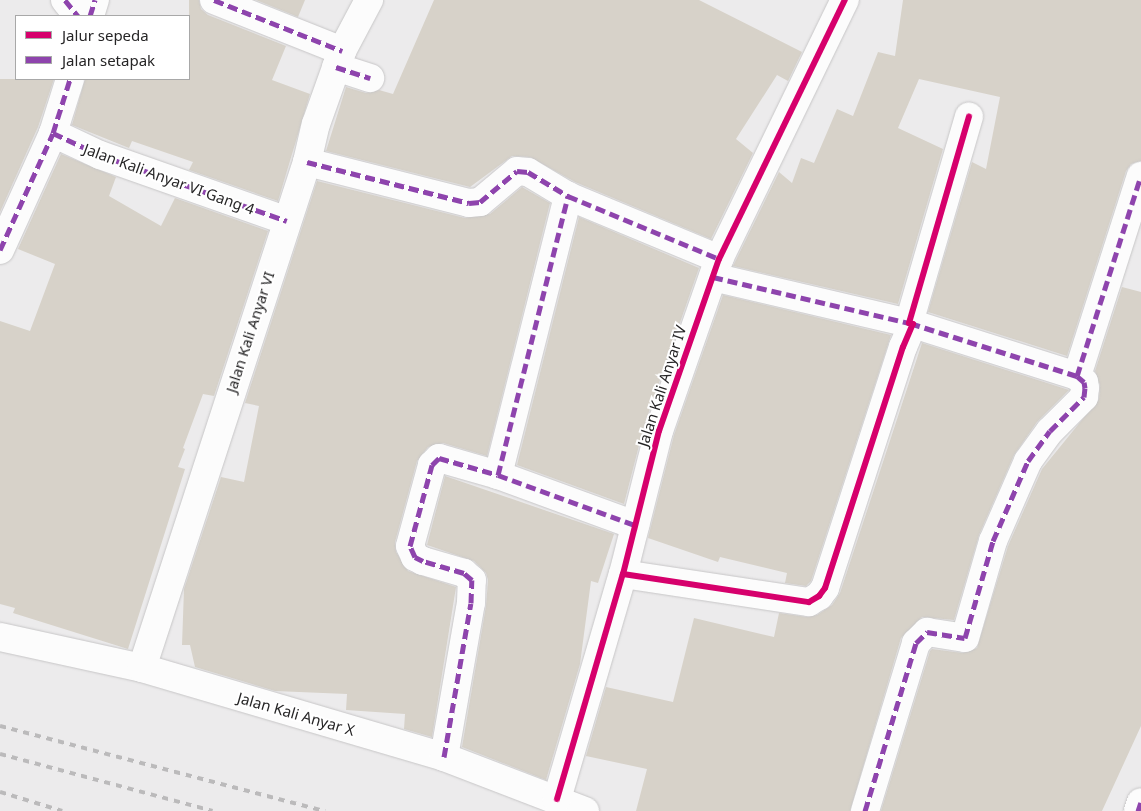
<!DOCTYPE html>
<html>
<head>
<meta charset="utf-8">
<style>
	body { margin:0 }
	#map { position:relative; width:1141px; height:811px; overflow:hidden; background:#ecebec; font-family:"Noto Sans",sans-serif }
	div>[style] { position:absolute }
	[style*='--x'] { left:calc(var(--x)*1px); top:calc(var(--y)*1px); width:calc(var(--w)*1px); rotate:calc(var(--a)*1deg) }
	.building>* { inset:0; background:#d7d2c9 }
	.roads { filter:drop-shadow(0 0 1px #c7c6c7) drop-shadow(0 0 1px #c7c6c7) }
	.minor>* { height:28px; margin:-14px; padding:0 14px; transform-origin:14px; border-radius:14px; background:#fcfcfc }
	.rail>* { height:4px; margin-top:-2px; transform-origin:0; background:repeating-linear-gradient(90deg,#bbbabb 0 6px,transparent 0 12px) }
	.quiet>* { height:5px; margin-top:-2.5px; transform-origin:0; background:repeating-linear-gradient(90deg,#8e44ad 0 10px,transparent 0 15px) }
	.cycleway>* { height:6px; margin:-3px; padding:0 3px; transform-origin:3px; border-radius:3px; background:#d6006c }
	span { translate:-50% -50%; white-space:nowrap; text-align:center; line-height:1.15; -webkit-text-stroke:4px #fff; paint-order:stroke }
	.street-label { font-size:15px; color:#262526 }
	.legend { position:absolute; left:15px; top:15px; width:175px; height:65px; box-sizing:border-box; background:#fff; border:1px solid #a8a8a8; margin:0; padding:6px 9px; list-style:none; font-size:15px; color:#262526 }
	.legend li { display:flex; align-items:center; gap:10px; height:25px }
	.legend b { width:25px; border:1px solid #a8a8a8 }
</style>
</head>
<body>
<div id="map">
	<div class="building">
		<div style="clip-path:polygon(189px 0,199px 0,201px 9px,208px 15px,286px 46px,272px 80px,310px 94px,278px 201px,189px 170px,193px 162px,132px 141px,129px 148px,72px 125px,85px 79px,189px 79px)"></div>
		<div style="clip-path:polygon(256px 0,305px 0,298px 17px)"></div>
		<div style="clip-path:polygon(434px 0,699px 0,802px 52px,788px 81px,777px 75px,736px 139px,753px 153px,711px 239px,575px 182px,530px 157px,512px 156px,470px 187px,326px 151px,346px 87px,366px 93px,379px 90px,393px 94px)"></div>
		<div style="clip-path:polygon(903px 0,1141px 0,1141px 161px,1131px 164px,1126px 171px,1067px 356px,928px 312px,972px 162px,986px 169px,1000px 97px,919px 79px,898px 128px,943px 149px,898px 304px,733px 266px,779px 172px,792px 183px,801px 158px,814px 163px,837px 109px,853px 116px,878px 52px,895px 56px)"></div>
		<div style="clip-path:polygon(0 79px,54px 79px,38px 127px,0 212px)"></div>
		<div style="clip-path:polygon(61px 154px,116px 177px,109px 196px,161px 226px,175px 198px,268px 231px,214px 396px,203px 394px,183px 448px,185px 449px,178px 467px,185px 469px,128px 649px,13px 613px,15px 608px,0 604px,0 321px,30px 331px,55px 264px,18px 249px)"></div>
		<div style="clip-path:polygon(317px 181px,465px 218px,490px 214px,522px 187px,550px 203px,487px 456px,443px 443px,428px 447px,417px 461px,395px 542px,396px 552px,408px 571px,456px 587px,432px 737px,404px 729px,405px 714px,346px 710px,347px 694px,275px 691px,195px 667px,190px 645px,182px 645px,184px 589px,221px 477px,244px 482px,259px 406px,245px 403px)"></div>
		<div style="clip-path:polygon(579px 217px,699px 268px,644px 426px,624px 504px,517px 465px)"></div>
		<div style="clip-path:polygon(1122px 287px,1141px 292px,1141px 726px,1102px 811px,881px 811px,930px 651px,932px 649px,963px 653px,977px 648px,1008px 546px,1042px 469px,1099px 399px,1100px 385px,1095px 371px)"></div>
		<div style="clip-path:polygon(723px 295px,891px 335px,811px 581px,806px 586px,785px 583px,787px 573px,720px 557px,718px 562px,648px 538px,674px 435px)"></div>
		<div style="clip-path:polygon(922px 343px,1069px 390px,1037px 422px,1014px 455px,979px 535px,954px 620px,922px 617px,901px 638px,850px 811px,636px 811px,647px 769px,586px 756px,606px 687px,673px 702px,694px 618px,774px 637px,779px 613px,807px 617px,817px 615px,832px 605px,840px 593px)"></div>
		<div style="clip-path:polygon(445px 476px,614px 534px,598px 583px,591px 581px,580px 664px,546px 780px,462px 747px,486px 606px,488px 580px,486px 573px,474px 561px,427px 545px)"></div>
	</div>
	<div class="roads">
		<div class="minor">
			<div style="--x:65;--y:0;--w:21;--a:51"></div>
			<div style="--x:214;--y:0;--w:138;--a:21.7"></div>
			<div style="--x:90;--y:16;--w:17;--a:-73"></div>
			<div style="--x:336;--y:67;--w:36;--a:18"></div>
			<div style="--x:53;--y:133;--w:52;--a:25.1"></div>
			<div style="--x:100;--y:155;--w:198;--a:19.4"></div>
			<div style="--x:307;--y:162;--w:167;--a:14.2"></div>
			<div style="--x:469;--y:203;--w:11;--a:-5"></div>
			<div style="--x:480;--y:202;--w:48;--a:-40"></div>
			<div style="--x:517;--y:171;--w:11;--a:5"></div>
			<div style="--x:528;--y:172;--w:47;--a:31"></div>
			<div style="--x:568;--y:196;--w:164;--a:22.6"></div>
			<div style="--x:0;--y:250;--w:128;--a:-65.6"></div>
			<div style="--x:53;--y:133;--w:57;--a:-72.5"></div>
			<div style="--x:713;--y:277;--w:201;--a:13.2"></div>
			<div style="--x:1077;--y:376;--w:210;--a:-72.3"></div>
			<div style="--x:498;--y:475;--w:146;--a:20.1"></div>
			<div style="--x:623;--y:574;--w:188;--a:8.6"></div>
			<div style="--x:809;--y:602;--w:12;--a:-31"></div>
			<div style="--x:819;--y:596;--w:10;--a:-53"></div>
			<div style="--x:825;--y:588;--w:253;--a:-72.1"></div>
			<div style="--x:903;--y:347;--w:25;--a:-67"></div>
			<div style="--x:913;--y:324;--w:4;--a:-166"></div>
			<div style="--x:909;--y:323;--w:215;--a:-73.8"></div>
			<div style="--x:0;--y:637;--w:145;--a:12.3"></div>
			<div style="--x:142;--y:668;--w:315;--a:16.4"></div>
			<div style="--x:444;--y:757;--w:151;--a:21"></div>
			<div style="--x:142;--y:668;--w:532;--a:-71.94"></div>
			<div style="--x:307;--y:162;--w:39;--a:-77"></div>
			<div style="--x:316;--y:124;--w:77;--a:-70.4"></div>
			<div style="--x:342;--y:51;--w:58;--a:-62.1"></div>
			<div style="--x:444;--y:757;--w:156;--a:-80.1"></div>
			<div style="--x:471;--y:603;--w:23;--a:-88"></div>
			<div style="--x:472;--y:580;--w:11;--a:-139"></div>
			<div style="--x:464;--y:573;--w:43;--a:-163.7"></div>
			<div style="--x:423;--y:561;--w:9;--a:-153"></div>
			<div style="--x:415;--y:557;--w:12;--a:-114"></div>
			<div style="--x:410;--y:546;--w:84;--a:-74.8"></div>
			<div style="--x:432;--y:465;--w:10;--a:-45"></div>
			<div style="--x:439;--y:458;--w:61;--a:16.1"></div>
			<div style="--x:498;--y:475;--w:288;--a:-75.9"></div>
			<div style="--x:557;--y:799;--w:234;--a:-73.7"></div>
			<div style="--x:623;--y:574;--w:147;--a:-75.9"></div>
			<div style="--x:659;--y:431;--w:182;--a:-70.8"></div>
			<div style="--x:719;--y:259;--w:288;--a:-64.1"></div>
			<div style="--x:865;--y:811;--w:176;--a:-73.1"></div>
			<div style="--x:916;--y:643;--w:16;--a:-45"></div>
			<div style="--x:927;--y:632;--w:38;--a:9"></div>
			<div style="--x:965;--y:638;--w:101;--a:-73.9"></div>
			<div style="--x:993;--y:541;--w:87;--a:-66.4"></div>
			<div style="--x:1028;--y:461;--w:37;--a:-54"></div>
			<div style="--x:1050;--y:431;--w:48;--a:-45"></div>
			<div style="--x:1084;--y:397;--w:9;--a:-84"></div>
			<div style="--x:1085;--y:388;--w:6;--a:-99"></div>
			<div style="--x:1084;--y:382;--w:9;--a:-139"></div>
			<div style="--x:1077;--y:376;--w:172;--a:-162.4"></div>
			<div style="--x:1138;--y:811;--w:9;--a:-72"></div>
		</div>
	</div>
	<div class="rail">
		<div style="--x:0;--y:726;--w:336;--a:14.7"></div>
		<div style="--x:0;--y:754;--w:220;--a:15"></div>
		<div style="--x:0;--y:792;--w:65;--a:17"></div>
	</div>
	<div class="quiet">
		<div style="--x:65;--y:0;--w:21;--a:51"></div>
		<div style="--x:214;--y:0;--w:138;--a:21.7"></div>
		<div style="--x:90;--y:16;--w:17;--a:-73"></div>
		<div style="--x:336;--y:67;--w:36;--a:18"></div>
		<div style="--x:53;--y:133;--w:52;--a:25.1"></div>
		<div style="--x:100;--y:155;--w:198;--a:19.4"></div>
		<div style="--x:307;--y:162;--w:167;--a:14.2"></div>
		<div style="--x:469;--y:203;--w:11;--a:-5"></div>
		<div style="--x:480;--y:202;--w:48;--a:-40"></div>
		<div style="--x:517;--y:171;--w:11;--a:5"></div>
		<div style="--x:528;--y:172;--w:47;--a:31"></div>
		<div style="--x:568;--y:196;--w:164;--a:22.6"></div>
		<div style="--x:0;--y:250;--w:128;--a:-65.6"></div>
		<div style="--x:53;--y:133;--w:57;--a:-72.5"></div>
		<div style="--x:713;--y:277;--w:201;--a:13.2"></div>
		<div style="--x:1077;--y:376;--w:210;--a:-72.3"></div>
		<div style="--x:498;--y:475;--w:146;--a:20.1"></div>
		<div style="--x:444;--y:757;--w:156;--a:-80.1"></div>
		<div style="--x:471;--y:603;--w:23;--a:-88"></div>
		<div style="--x:472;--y:580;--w:11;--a:-139"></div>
		<div style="--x:464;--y:573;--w:43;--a:-163.7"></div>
		<div style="--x:423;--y:561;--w:9;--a:-153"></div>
		<div style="--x:415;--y:557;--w:12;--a:-114"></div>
		<div style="--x:410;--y:546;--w:84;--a:-74.8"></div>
		<div style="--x:432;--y:465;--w:10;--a:-45"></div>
		<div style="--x:439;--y:458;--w:61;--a:16.1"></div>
		<div style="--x:498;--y:475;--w:288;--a:-75.9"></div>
		<div style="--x:865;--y:811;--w:176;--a:-73.1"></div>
		<div style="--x:916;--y:643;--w:16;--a:-45"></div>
		<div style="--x:927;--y:632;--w:38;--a:9"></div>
		<div style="--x:965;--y:638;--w:101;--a:-73.9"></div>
		<div style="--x:993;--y:541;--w:87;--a:-66.4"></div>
		<div style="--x:1028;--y:461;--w:37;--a:-54"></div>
		<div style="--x:1050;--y:431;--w:48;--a:-45"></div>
		<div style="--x:1084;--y:397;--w:9;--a:-84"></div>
		<div style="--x:1085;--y:388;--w:6;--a:-99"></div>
		<div style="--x:1084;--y:382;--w:9;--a:-139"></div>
		<div style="--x:1077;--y:376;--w:172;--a:-162.4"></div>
		<div style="--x:1138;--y:811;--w:9;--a:-72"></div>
	</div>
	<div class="cycleway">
		<div style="--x:623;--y:574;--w:188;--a:8.6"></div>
		<div style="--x:809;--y:602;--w:12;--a:-31"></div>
		<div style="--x:819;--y:596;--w:10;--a:-53"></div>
		<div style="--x:825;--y:588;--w:253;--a:-72.1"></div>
		<div style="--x:903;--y:347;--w:25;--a:-67"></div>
		<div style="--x:913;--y:324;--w:4;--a:-166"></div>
		<div style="--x:909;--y:323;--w:215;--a:-73.8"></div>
		<div style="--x:557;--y:799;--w:234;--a:-73.7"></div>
		<div style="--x:623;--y:574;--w:147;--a:-75.9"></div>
		<div style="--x:659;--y:431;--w:182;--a:-70.8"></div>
		<div style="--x:719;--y:259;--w:288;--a:-64.1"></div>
	</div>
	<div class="street-label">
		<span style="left:169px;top:179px;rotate:20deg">Jalan Kali Anyar VI Gang 4</span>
		<span style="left:250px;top:332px;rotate:-72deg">Jalan Kali Anyar VI</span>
		<span style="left:662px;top:386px;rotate:-72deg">Jalan Kali Anyar IV</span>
		<span style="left:296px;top:714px;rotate:16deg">Jalan Kali Anyar X</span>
	</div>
	<ul class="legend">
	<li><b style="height:6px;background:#d6006c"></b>Jalur sepeda</li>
	<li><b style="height:6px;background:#8e44ad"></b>Jalan setapak</li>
	</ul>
</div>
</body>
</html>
